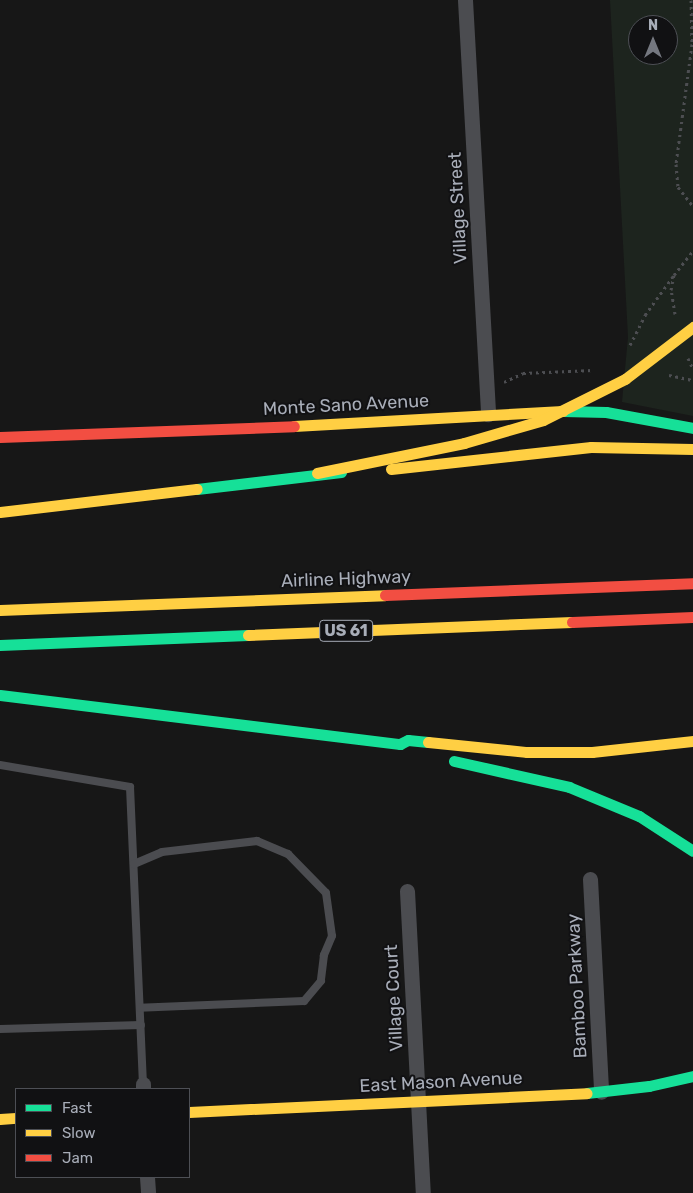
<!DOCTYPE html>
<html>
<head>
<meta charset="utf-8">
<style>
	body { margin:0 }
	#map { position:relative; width:693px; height:1193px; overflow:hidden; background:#171717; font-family:Rubik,sans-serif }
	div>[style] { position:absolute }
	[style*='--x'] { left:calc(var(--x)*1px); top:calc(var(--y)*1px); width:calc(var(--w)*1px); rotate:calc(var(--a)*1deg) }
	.green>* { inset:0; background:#1d241e }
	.path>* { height:3px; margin-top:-1.5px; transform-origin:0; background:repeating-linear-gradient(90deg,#4d4e52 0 2.5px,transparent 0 6.5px) }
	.lane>* { height:8px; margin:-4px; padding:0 4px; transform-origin:4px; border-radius:4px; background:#4b4c50 }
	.street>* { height:15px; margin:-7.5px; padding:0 7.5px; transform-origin:7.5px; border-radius:7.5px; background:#4b4c50 }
	.fast>* { height:11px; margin:-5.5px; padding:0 5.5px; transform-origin:5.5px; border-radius:5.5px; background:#16e098 }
	.slow>* { height:11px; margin:-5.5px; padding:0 5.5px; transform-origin:5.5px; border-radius:5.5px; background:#ffcf43 }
	.jam>* { height:11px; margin:-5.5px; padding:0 5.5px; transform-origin:5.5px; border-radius:5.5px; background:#f24e42 }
	.slow-bridge>* { height:11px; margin:-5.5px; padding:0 5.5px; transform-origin:5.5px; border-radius:5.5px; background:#ffcf43 }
	span { translate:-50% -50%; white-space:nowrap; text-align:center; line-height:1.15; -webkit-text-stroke:4px #111113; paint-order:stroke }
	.shield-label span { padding:1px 4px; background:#111113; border:1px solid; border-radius:4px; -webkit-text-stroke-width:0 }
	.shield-label { font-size:16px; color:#a8adb8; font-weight:700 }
	.street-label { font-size:18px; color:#a8adb8 }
	.legend { position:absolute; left:15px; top:1088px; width:175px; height:90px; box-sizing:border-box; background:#111113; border:1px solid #4d4f55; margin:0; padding:6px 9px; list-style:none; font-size:15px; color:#a8adb8 }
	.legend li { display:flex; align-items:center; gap:10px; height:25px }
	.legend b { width:25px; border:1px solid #4d4f55 }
	.north { position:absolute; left:628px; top:15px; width:50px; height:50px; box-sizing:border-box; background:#111113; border:1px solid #4d4f55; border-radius:50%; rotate:0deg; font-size:14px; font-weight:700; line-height:20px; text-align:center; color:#a8adb8 }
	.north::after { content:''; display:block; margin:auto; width:18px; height:22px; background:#757880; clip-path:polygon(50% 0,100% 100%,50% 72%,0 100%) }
</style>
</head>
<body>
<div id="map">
	<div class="green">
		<div style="clip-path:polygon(evenodd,610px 0,693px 0,693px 416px,622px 402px,628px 337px,610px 0,638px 25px,668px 25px,668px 55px,638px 55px,638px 25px)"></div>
	</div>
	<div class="path">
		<div style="--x:691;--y:0;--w:44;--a:88.7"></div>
		<div style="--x:692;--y:44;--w:121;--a:97.6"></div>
		<div style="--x:676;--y:164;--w:23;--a:85"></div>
		<div style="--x:678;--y:187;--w:24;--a:52"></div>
		<div style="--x:675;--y:314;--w:24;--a:-99"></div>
		<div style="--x:671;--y:290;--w:15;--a:-79"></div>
		<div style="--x:674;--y:275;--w:31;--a:-52"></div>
		<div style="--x:630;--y:345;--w:34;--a:-63"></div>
		<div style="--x:645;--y:315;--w:49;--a:-54.1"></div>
		<div style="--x:688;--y:358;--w:12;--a:66"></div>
		<div style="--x:669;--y:375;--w:25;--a:12"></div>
		<div style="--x:504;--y:382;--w:21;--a:-25"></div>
		<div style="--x:523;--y:373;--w:70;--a:-2.5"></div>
	</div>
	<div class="lane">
		<div style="--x:0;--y:765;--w:132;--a:9.6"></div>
		<div style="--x:130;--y:787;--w:297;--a:87.5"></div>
		<div style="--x:134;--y:864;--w:30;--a:-23"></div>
		<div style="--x:162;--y:852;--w:96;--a:-6.6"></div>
		<div style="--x:257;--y:841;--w:34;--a:23"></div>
		<div style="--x:288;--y:854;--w:54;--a:45.7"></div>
		<div style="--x:326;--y:893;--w:43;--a:82.1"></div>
		<div style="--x:332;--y:936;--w:21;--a:113"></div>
		<div style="--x:324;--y:955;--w:26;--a:97"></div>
		<div style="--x:321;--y:981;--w:26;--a:130"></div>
		<div style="--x:304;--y:1001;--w:164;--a:177.6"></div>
		<div style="--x:0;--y:1029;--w:141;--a:-1.6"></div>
	</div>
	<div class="street">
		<div style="--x:465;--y:0;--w:415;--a:86.8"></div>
		<div style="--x:590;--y:879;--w:213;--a:87"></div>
		<div style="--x:407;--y:891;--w:302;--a:87"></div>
		<div style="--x:143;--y:1084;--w:5;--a:90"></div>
		<div style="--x:147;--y:1177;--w:16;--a:86"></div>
	</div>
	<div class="fast">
		<div style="--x:563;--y:411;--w:43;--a:1.3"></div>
		<div style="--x:606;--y:412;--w:88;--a:10.4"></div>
		<div style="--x:197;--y:489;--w:145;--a:-6.7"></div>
		<div style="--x:0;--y:645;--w:248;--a:-2.3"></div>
		<div style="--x:0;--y:695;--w:403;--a:7"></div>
		<div style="--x:400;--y:744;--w:9;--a:-27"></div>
		<div style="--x:408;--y:740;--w:20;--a:6"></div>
		<div style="--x:454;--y:761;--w:118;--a:12.7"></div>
		<div style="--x:569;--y:787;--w:76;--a:22.5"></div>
		<div style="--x:639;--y:816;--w:64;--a:32.9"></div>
		<div style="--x:587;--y:1093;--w:62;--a:-6.4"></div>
		<div style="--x:649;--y:1086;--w:45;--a:-12.8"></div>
	</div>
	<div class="slow">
		<div style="--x:294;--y:426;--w:269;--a:-3.2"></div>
		<div style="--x:391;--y:469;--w:201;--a:-6.3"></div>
		<div style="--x:591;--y:447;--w:102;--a:1.1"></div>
		<div style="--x:0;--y:512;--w:198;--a:-6.7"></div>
		<div style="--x:0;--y:610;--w:385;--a:-2.2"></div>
		<div style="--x:248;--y:635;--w:324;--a:-2.3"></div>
		<div style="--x:428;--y:742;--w:100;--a:5.8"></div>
		<div style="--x:527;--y:752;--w:65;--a:0"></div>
		<div style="--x:592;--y:752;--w:102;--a:-6.2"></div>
		<div style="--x:189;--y:1112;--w:398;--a:-2.7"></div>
		<div style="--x:0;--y:1119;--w:16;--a:-4"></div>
	</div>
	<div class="jam">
		<div style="--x:0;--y:437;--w:294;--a:-2.1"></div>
		<div style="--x:385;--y:595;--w:308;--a:-2.2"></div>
		<div style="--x:572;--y:622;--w:121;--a:-2.4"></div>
	</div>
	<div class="slow-bridge">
		<div style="--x:317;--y:473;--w:150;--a:-11.5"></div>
		<div style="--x:464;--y:443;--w:82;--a:-16.2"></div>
		<div style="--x:543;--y:420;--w:92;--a:-26.6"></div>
		<div style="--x:625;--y:379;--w:86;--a:-37.4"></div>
	</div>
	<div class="shield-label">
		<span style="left:346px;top:631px">US 61</span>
	</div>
	<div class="street-label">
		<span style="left:458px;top:208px;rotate:-93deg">Village Street</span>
		<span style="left:346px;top:405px;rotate:-3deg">Monte Sano Avenue</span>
		<span style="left:346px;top:579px;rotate:-2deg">Airline Highway</span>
		<span style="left:577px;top:986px;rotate:-93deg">Bamboo Parkway</span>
		<span style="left:394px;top:998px;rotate:-93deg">Village Court</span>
		<span style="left:441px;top:1082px;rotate:-3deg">East Mason Avenue</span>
	</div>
	<ul class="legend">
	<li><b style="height:6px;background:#16e098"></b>Fast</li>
	<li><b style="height:6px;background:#ffcf43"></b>Slow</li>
	<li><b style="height:6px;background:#f24e42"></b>Jam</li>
	</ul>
	<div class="north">N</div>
</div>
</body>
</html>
